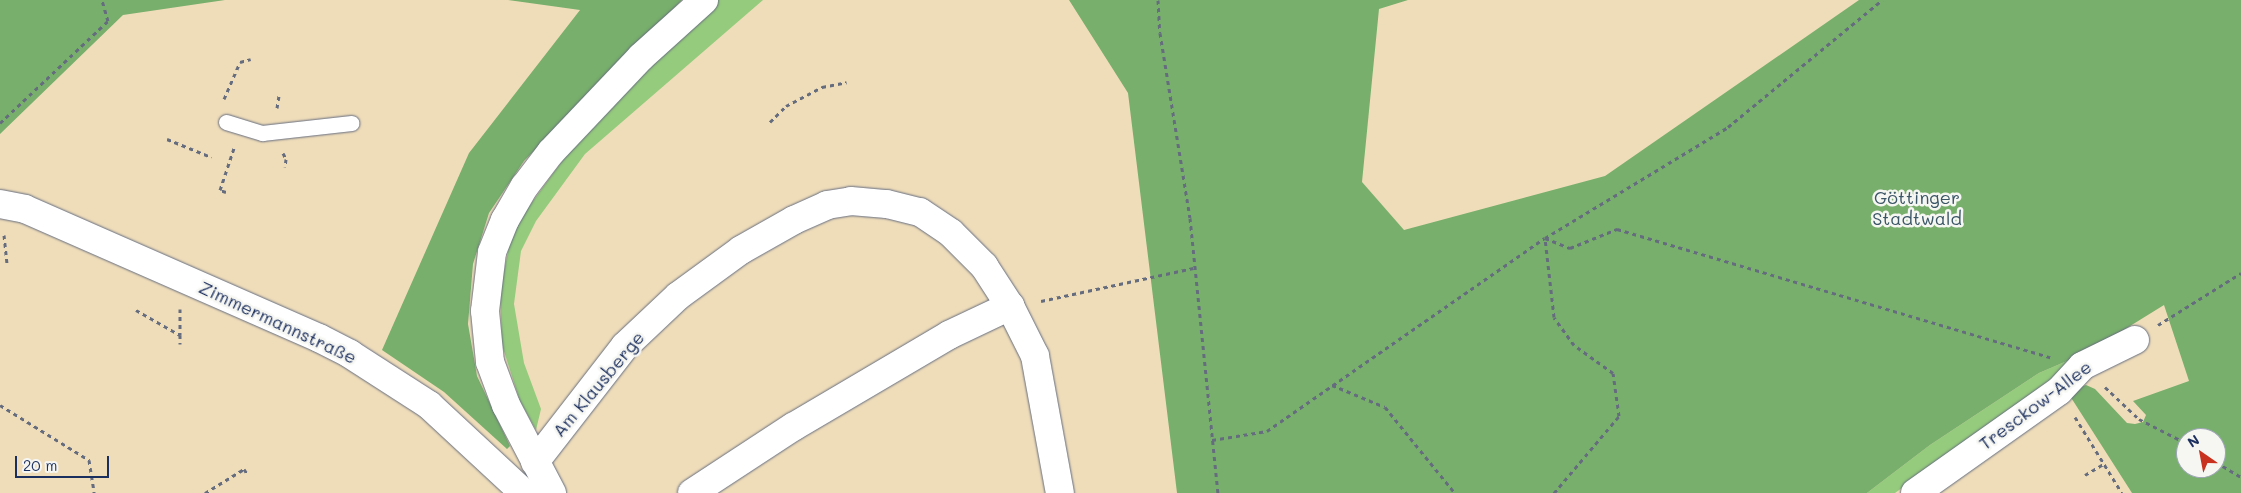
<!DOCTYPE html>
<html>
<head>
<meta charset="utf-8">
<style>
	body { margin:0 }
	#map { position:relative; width:2241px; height:493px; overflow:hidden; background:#efddba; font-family:Mali,sans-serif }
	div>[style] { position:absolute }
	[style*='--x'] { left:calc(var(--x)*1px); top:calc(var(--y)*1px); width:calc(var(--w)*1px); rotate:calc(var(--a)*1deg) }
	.green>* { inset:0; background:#95cb7d }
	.forest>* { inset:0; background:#78af6c }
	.path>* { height:3px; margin-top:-1.5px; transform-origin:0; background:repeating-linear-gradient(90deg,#656c7e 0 4px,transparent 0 8px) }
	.roads { filter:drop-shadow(0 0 1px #656c7e) drop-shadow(0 0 1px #656c7e) }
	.service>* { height:15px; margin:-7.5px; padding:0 7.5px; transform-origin:7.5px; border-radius:7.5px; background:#fff }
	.minor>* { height:28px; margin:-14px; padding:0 14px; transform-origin:14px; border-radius:14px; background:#fff }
	.tertiary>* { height:28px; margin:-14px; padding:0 14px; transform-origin:14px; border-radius:14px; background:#fff }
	span { translate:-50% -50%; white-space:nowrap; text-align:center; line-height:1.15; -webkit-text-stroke:5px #f6f6f2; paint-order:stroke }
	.park-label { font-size:18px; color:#3a5666 }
	.street-label { font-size:18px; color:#1b2f5e }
	.north { position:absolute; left:2176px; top:428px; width:50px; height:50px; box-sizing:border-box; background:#f6f6f2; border:1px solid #9ea6b7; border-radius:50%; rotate:327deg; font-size:14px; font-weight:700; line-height:20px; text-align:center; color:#1b2f5e }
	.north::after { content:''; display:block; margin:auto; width:18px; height:22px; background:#c8321e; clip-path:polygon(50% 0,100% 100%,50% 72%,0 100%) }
	.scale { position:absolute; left:15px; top:456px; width:94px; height:22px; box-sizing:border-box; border:2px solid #1b2f5e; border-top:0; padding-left:6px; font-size:15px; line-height:18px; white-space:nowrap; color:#1b2f5e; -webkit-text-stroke:4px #f6f6f2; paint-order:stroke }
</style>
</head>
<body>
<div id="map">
	<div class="green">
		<div style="clip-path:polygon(718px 0,763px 0,585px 154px,536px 221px,521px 251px,514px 304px,524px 363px,541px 409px,536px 430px,520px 401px,502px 345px,500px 291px,510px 242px,522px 216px,579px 138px)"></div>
		<div style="clip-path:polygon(2088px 352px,1895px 493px,1867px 493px,1930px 445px,2039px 373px)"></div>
	</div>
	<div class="forest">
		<div style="clip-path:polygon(0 0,225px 0,123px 15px,0 134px)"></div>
		<div style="clip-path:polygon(508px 0,682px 0,524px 161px,489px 213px,473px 264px,468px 324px,477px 376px,510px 446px,507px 449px,444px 392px,382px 350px,469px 153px,580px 10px)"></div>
		<div style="clip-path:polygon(evenodd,1069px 0,1408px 0,1379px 9px,1362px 182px,1404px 230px,1605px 176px,1859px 0,2241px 0,2241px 493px,2132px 493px,2070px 396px,2075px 389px,2086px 385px,2095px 389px,2127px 423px,2135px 424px,2143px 422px,2146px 415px,2133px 401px,2189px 381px,2164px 305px,2088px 352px,2039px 373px,1930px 445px,1867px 493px,1177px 493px,1128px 93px,1069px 0,2186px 438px,2216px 438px,2216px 468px,2186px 468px,2186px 438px)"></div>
	</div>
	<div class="path">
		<div style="--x:1158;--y:0;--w:33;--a:87"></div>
		<div style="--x:1160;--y:33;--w:187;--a:80.8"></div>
		<div style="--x:1190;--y:218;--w:276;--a:84.2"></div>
		<div style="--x:224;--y:99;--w:40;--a:-66.6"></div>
		<div style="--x:240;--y:62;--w:11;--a:-15"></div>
		<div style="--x:277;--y:108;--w:13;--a:-81"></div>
		<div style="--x:770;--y:122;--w:23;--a:-45"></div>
		<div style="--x:786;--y:106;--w:41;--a:-27.8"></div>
		<div style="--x:822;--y:87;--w:25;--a:-11"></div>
		<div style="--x:0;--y:123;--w:149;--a:-43.4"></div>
		<div style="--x:108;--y:21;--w:22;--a:-106"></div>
		<div style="--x:167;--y:139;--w:48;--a:22.2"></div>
		<div style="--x:283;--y:153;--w:7;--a:63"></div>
		<div style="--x:286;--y:159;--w:8;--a:97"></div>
		<div style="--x:226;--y:192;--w:6;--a:-162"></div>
		<div style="--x:220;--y:190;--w:44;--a:-71.6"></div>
		<div style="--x:4;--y:235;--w:29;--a:84"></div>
		<div style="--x:1041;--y:301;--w:156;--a:-12.2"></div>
		<div style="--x:180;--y:309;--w:26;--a:90"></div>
		<div style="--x:136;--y:310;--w:51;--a:29.6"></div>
		<div style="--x:180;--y:335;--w:9;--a:90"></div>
		<div style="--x:2158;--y:325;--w:98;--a:-32.1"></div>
		<div style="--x:1332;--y:385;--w:57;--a:22.5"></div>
		<div style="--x:1385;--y:407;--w:111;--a:50.9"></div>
		<div style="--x:2105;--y:387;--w:47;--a:43.3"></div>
		<div style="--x:2139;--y:419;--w:53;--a:27.1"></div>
		<div style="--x:0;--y:405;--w:105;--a:31.7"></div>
		<div style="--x:89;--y:460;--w:33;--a:81"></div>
		<div style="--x:2075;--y:417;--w:89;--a:58.3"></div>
		<div style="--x:1212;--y:440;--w:56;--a:-9.3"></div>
		<div style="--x:1267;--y:431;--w:338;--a:-34.8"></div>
		<div style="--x:1545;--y:238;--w:214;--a:-31.2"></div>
		<div style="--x:1728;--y:127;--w:200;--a:-39.5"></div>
		<div style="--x:2216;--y:462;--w:29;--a:31"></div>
		<div style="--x:2085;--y:475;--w:21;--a:-31"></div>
		<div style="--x:205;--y:493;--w:46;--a:-31.6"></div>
		<div style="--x:244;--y:469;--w:7;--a:56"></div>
		<div style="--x:1554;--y:493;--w:101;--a:-49.8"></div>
		<div style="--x:1619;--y:416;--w:43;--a:-97.9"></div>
		<div style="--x:1613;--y:373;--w:48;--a:-144.3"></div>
		<div style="--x:1574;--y:345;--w:34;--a:-126"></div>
		<div style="--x:1554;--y:317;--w:80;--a:-96.5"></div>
		<div style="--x:1545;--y:238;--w:27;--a:22"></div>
		<div style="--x:1570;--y:248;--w:51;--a:-22"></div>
		<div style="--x:1617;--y:229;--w:452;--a:16.5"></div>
	</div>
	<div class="roads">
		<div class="service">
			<div style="--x:226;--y:122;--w:38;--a:17"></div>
			<div style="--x:262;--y:133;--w:90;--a:-6.4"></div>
		</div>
		<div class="minor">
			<div style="--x:0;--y:204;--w:25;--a:11"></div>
			<div style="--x:25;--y:209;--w:321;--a:23.7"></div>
			<div style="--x:319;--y:338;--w:35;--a:27"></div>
			<div style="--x:350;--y:354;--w:94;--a:32.8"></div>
			<div style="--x:429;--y:405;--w:129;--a:42.8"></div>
			<div style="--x:535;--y:462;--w:147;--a:-52.2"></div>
			<div style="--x:625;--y:346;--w:73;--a:-43.3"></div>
			<div style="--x:678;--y:296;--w:78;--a:-36.1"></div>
			<div style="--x:741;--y:250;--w:61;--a:-29.5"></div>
			<div style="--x:794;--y:220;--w:36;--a:-24"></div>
			<div style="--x:827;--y:205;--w:24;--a:-9"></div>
			<div style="--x:851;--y:201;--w:36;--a:5"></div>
			<div style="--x:887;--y:204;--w:34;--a:14"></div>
			<div style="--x:920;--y:212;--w:37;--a:34"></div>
			<div style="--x:951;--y:233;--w:47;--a:45"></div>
			<div style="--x:984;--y:266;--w:48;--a:57"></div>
			<div style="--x:1010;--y:306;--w:56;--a:63.4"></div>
			<div style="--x:1035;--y:356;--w:139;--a:79.7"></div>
			<div style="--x:692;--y:493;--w:121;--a:-33.2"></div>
			<div style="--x:793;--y:427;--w:181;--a:-30.5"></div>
			<div style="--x:949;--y:335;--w:68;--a:-25.4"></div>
			<div style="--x:1915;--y:493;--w:176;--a:-35.3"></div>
			<div style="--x:2059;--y:391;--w:34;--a:-47"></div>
			<div style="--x:2082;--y:366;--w:59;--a:-26.1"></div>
		</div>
		<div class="tertiary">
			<div style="--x:552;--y:493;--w:99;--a:-117.6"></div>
			<div style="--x:506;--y:405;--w:46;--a:-110.4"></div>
			<div style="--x:490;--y:362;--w:51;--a:-95.6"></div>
			<div style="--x:485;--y:311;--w:59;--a:-83.2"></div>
			<div style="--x:492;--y:252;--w:35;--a:-68"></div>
			<div style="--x:505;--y:220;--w:39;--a:-60"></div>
			<div style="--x:525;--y:186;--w:43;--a:-52.6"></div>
			<div style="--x:551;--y:152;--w:131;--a:-46.5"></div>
			<div style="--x:641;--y:57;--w:85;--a:-42.1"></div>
		</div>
	</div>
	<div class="park-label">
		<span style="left:1917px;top:208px">Göttinger<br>Stadtwald</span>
	</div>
	<div class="street-label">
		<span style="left:278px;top:322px;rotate:25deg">Zimmermannstraße</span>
		<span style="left:598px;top:384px;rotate:-50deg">Am Klausberge</span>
		<span style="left:2035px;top:405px;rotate:-37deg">Tresckow-Allee</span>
	</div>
	<div class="north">N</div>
	<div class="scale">20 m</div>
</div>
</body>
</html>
